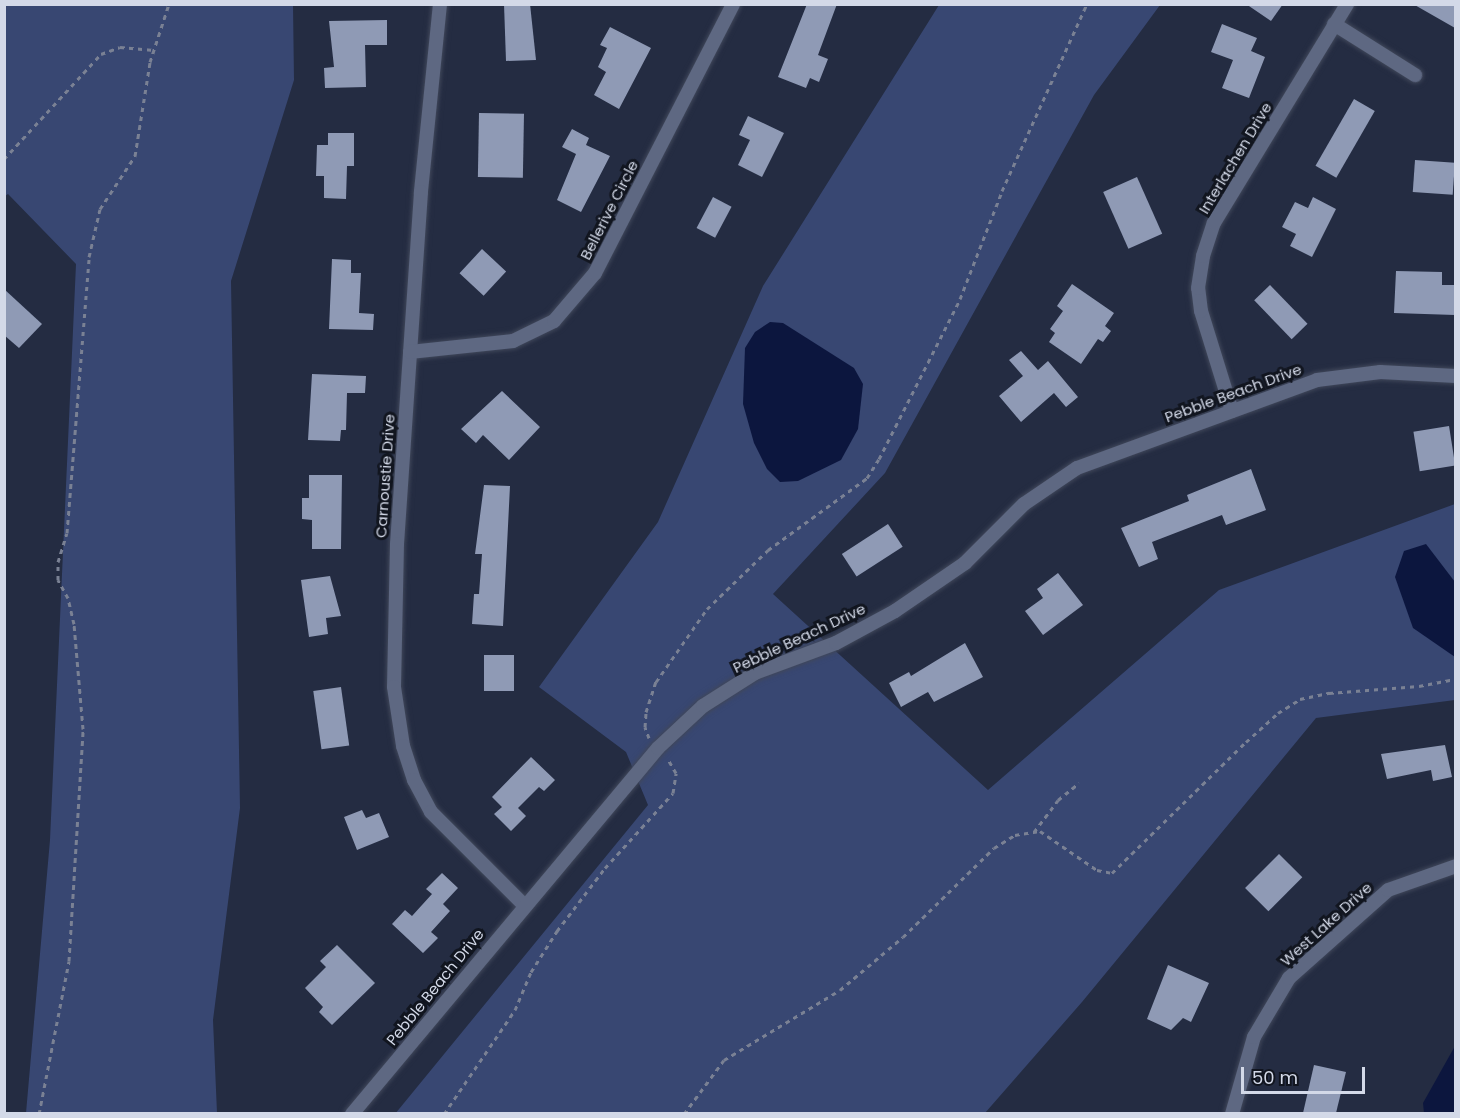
<!DOCTYPE html>
<html>
<head>
<meta charset="utf-8">
<style>
	body { margin:0 }
	#map { position:relative; width:1460px; height:1118px; overflow:hidden; background:#242c42; font-family:Poppins,sans-serif }
	div>[style] { position:absolute }
	[style*='--x'] { left:calc(var(--x)*1px); top:calc(var(--y)*1px); width:calc(var(--w)*1px); rotate:calc(var(--a)*1deg) }
	.green>* { inset:0; background:#384772 }
	.water>* { inset:0; background:#0c163e }
	.building>* { inset:0; background:#8f9ab5; transform-origin:0 0 }
	.path>* { height:3px; margin-top:-1.5px; transform-origin:0; background:repeating-linear-gradient(90deg,#7a8194 0 4.5px,transparent 0 9px) }
	.roads { filter:drop-shadow(0 0 2px #40475a) drop-shadow(0 0 2px #40475a) }
	.minor>* { height:14px; margin:-7px; padding:0 7px; transform-origin:7px; border-radius:7px; background:#5e6882 }
	span { translate:-50% -50%; white-space:nowrap; text-align:center; line-height:1.15; -webkit-text-stroke:6px #11151f; paint-order:stroke }
	.street-label { font-size:15px; color:#d3d9e8 }
	.frame { position:absolute; inset:0; border:6px solid #d3d9e8; pointer-events:none }
	.scale { position:absolute; left:1241px; top:1067px; width:124px; height:27px; box-sizing:border-box; border:3px solid #d3d9e8; border-top:0; padding-left:8px; font-size:18px; line-height:21px; white-space:nowrap; color:#d3d9e8; -webkit-text-stroke:4px #11151f; paint-order:stroke }
</style>
</head>
<body>
<div id="map">
	<div class="green">
		<div style="clip-path:polygon(5px 4px,293px 5px,294px 80px,231px 281px,240px 808px,213px 1020px,217px 1113px,26px 1113px,50px 840px,76px 264px,8px 194px,5px 196px)"></div>
		<div style="clip-path:polygon(939px 5px,1160px 5px,1094px 95px,885px 473px,773px 594px,988px 790px,1219px 590px,1455px 504px,1455px 700px,1316px 718px,1082px 1002px,985px 1113px,395px 1114px,648px 805px,626px 752px,539px 687px,658px 522px,763px 286px)"></div>
	</div>
	<div class="water">
		<div style="clip-path:polygon(770px 322px,783px 323px,854px 368px,863px 384px,858px 429px,841px 460px,798px 481px,780px 482px,767px 469px,754px 443px,743px 404px,745px 348px,755px 332px)"></div>
		<div style="clip-path:polygon(1426px 544px,1455px 582px,1455px 657px,1413px 628px,1395px 577px,1404px 551px)"></div>
		<div style="clip-path:polygon(1455px 1046px,1455px 1113px,1424px 1113px,1423px 1103px)"></div>
	</div>
	<div class="building">
		<div style="clip-path:polygon(504px 4px,530px 4px,536px 60px,506px 61px)"></div>
		<div style="clip-path:polygon(807px 4px,837px 4px,818px 55px,828px 59px,819px 82px,810px 78px,806px 88px,778px 77px)"></div>
		<div style="clip-path:polygon(1246px 4px,1283px 4px,1271px 21px)"></div>
		<div style="clip-path:polygon(1413px 4px,1455px 4px,1455px 28px)"></div>
		<div style="clip-path:polygon(387px 20px,387px 45px,365px 45px,366px 87px,325px 88px,324px 68px,334px 67px,329px 21px)"></div>
		<div style="clip-path:polygon(1222px 24px,1257px 38px,1251px 51px,1265px 57px,1249px 98px,1222px 88px,1233px 60px,1211px 52px)"></div>
		<div style="clip-path:polygon(610px 27px,651px 48px,619px 109px,594px 95px,606px 72px,598px 67px,607px 48px,600px 45px)"></div>
		<div style="left:1354px;top:99px;width:24px;height:77px;rotate:30deg"></div>
		<div style="left:479px;top:113px;width:45px;height:64px;rotate:1deg"></div>
		<div style="clip-path:polygon(748px 116px,784px 133px,762px 177px,738px 165px,750px 140px,739px 135px)"></div>
		<div style="clip-path:polygon(572px 129px,589px 138px,586px 145px,610px 156px,581px 212px,557px 200px,576px 154px,562px 147px)"></div>
		<div style="clip-path:polygon(328px 133px,354px 133px,354px 166px,347px 166px,346px 199px,324px 198px,324px 176px,316px 176px,317px 145px,328px 145px)"></div>
		<div style="left:1415px;top:160px;width:40px;height:32px;rotate:4deg"></div>
		<div style="left:1137px;top:177px;width:62px;height:37px;rotate:66deg"></div>
		<div style="left:713px;top:197px;width:21px;height:35px;rotate:28deg"></div>
		<div style="clip-path:polygon(1313px 197px,1336px 209px,1312px 257px,1290px 246px,1296px 234px,1282px 227px,1295px 202px,1308px 208px)"></div>
		<div style="left:482px;top:249px;width:33px;height:33px;rotate:43deg"></div>
		<div style="clip-path:polygon(332px 259px,351px 260px,351px 273px,361px 273px,359px 313px,374px 314px,373px 330px,329px 329px)"></div>
		<div style="clip-path:polygon(1396px 271px,1442px 272px,1442px 285px,1455px 285px,1455px 315px,1394px 313px)"></div>
		<div style="clip-path:polygon(1072px 284px,1114px 313px,1105px 326px,1111px 331px,1103px 342px,1098px 339px,1081px 364px,1049px 342px,1055px 333px,1050px 329px,1063px 311px,1057px 306px)"></div>
		<div style="left:1270px;top:285px;width:54px;height:22px;rotate:46deg"></div>
		<div style="clip-path:polygon(4px 289px,42px 324px,19px 348px,4px 335px)"></div>
		<div style="clip-path:polygon(1021px 351px,1038px 370px,1048px 361px,1078px 397px,1066px 407px,1054px 393px,1021px 422px,999px 396px,1023px 376px,1009px 360px)"></div>
		<div style="clip-path:polygon(312px 374px,366px 376px,365px 393px,347px 393px,346px 430px,341px 430px,340px 441px,308px 440px)"></div>
		<div style="clip-path:polygon(502px 391px,540px 427px,509px 460px,483px 435px,476px 443px,461px 429px)"></div>
		<div style="left:1449px;top:426px;width:40px;height:36px;rotate:81deg"></div>
		<div style="clip-path:polygon(1251px 469px,1266px 510px,1226px 525px,1222px 515px,1152px 542px,1158px 559px,1139px 567px,1121px 528px,1189px 501px,1187px 495px)"></div>
		<div style="clip-path:polygon(309px 475px,342px 475px,341px 549px,312px 549px,312px 520px,302px 519px,302px 498px,309px 498px)"></div>
		<div style="clip-path:polygon(484px 485px,510px 486px,503px 626px,472px 624px,474px 594px,479px 594px,482px 554px,475px 554px)"></div>
		<div style="left:888px;top:524px;width:27px;height:55px;rotate:57deg"></div>
		<div style="clip-path:polygon(1058px 573px,1083px 605px,1043px 635px,1025px 611px,1043px 598px,1037px 589px)"></div>
		<div style="clip-path:polygon(330px 576px,341px 616px,326px 618px,328px 634px,309px 637px,301px 580px)"></div>
		<div style="clip-path:polygon(965px 643px,983px 677px,934px 702px,928px 692px,901px 707px,889px 683px,909px 672px,911px 676px)"></div>
		<div style="left:514px;top:655px;width:36px;height:30px;rotate:90deg"></div>
		<div style="left:341px;top:687px;width:59px;height:28px;rotate:82deg"></div>
		<div style="clip-path:polygon(1445px 745px,1452px 777px,1433px 781px,1431px 770px,1387px 779px,1381px 754px)"></div>
		<div style="clip-path:polygon(531px 757px,555px 780px,544px 791px,539px 787px,518px 808px,526px 816px,511px 831px,494px 814px,502px 807px,492px 797px)"></div>
		<div style="clip-path:polygon(362px 810px,366px 818px,379px 813px,389px 837px,357px 850px,344px 817px)"></div>
		<div style="left:1279px;top:854px;width:33px;height:48px;rotate:45deg"></div>
		<div style="clip-path:polygon(442px 873px,458px 888px,443px 904px,450px 911px,431px 932px,438px 938px,423px 953px,392px 924px,405px 910px,412px 916px,432px 894px,426px 889px)"></div>
		<div style="clip-path:polygon(337px 945px,375px 983px,332px 1025px,319px 1012px,323px 1007px,305px 988px,326px 967px,320px 961px)"></div>
		<div style="clip-path:polygon(1168px 965px,1209px 983px,1191px 1022px,1183px 1018px,1171px 1030px,1147px 1019px)"></div>
		<div style="clip-path:polygon(1314px 1065px,1346px 1072px,1336px 1113px,1303px 1113px)"></div>
	</div>
	<div class="path">
		<div style="--x:4;--y:159;--w:143;--a:-47.3"></div>
		<div style="--x:101;--y:54;--w:20;--a:-20"></div>
		<div style="--x:120;--y:47;--w:34;--a:5"></div>
		<div style="--x:649;--y:738;--w:12;--a:-110"></div>
		<div style="--x:645;--y:727;--w:15;--a:-86"></div>
		<div style="--x:646;--y:712;--w:32;--a:-72"></div>
		<div style="--x:656;--y:682;--w:89;--a:-55.1"></div>
		<div style="--x:707;--y:609;--w:85;--a:-44"></div>
		<div style="--x:768;--y:550;--w:122;--a:-36"></div>
		<div style="--x:867;--y:478;--w:22;--a:-58"></div>
		<div style="--x:879;--y:459;--w:179;--a:-63.1"></div>
		<div style="--x:960;--y:299;--w:116;--a:-68.7"></div>
		<div style="--x:1002;--y:191;--w:205;--a:-65.6"></div>
		<div style="--x:1034;--y:832;--w:40;--a:-53"></div>
		<div style="--x:1058;--y:800;--w:27;--a:-39"></div>
		<div style="--x:39;--y:1114;--w:156;--a:-78.9"></div>
		<div style="--x:69;--y:961;--w:232;--a:-86.5"></div>
		<div style="--x:83;--y:729;--w:105;--a:-94.9"></div>
		<div style="--x:74;--y:624;--w:27;--a:-103"></div>
		<div style="--x:68;--y:598;--w:21;--a:-119"></div>
		<div style="--x:58;--y:580;--w:18;--a:-90"></div>
		<div style="--x:58;--y:562;--w:30;--a:-73"></div>
		<div style="--x:67;--y:533;--w:277;--a:-85.4"></div>
		<div style="--x:89;--y:257;--w:49;--a:-77.1"></div>
		<div style="--x:100;--y:209;--w:64;--a:-56.6"></div>
		<div style="--x:135;--y:156;--w:95;--a:-80.9"></div>
		<div style="--x:150;--y:62;--w:61;--a:-71.9"></div>
		<div style="--x:444;--y:1114;--w:126;--a:-55.7"></div>
		<div style="--x:515;--y:1010;--w:41;--a:-67.2"></div>
		<div style="--x:531;--y:972;--w:49;--a:-57.6"></div>
		<div style="--x:557;--y:931;--w:79;--a:-52.7"></div>
		<div style="--x:605;--y:868;--w:101;--a:-47.8"></div>
		<div style="--x:673;--y:793;--w:20;--a:-81"></div>
		<div style="--x:676;--y:773;--w:16;--a:-120"></div>
		<div style="--x:684;--y:1114;--w:67;--a:-53.5"></div>
		<div style="--x:724;--y:1060;--w:135;--a:-31.1"></div>
		<div style="--x:840;--y:990;--w:82;--a:-40.1"></div>
		<div style="--x:903;--y:937;--w:127;--a:-44.4"></div>
		<div style="--x:994;--y:848;--w:25;--a:-32"></div>
		<div style="--x:1015;--y:835;--w:25;--a:-9"></div>
		<div style="--x:1040;--y:831;--w:69;--a:34.4"></div>
		<div style="--x:1097;--y:870;--w:15;--a:11"></div>
		<div style="--x:1112;--y:873;--w:187;--a:-44.4"></div>
		<div style="--x:1246;--y:742;--w:43;--a:-42.2"></div>
		<div style="--x:1278;--y:713;--w:26;--a:-32"></div>
		<div style="--x:1300;--y:699;--w:30;--a:-12"></div>
		<div style="--x:1329;--y:693;--w:90;--a:-4.4"></div>
		<div style="--x:1419;--y:686;--w:38;--a:-11"></div>
	</div>
	<div class="roads">
		<div class="minor">
			<div style="--x:440;--y:4;--w:189;--a:95.8"></div>
			<div style="--x:421;--y:192;--w:353;--a:93.9"></div>
			<div style="--x:397;--y:544;--w:143;--a:91.2"></div>
			<div style="--x:394;--y:687;--w:60;--a:81.3"></div>
			<div style="--x:403;--y:746;--w:36;--a:72"></div>
			<div style="--x:414;--y:780;--w:36;--a:62"></div>
			<div style="--x:431;--y:812;--w:132;--a:45"></div>
			<div style="--x:1334;--y:24;--w:96;--a:32.2"></div>
			<div style="--x:410;--y:352;--w:104;--a:-6.1"></div>
			<div style="--x:513;--y:341;--w:46;--a:-26"></div>
			<div style="--x:554;--y:321;--w:63;--a:-49.5"></div>
			<div style="--x:595;--y:273;--w:302;--a:-62.8"></div>
			<div style="--x:1232;--y:411;--w:105;--a:-107.2"></div>
			<div style="--x:1201;--y:311;--w:23;--a:-97"></div>
			<div style="--x:1198;--y:288;--w:32;--a:-81"></div>
			<div style="--x:1203;--y:256;--w:35;--a:-72"></div>
			<div style="--x:1214;--y:223;--w:256;--a:-58.7"></div>
			<div style="--x:352;--y:1114;--w:477;--a:-50.1"></div>
			<div style="--x:658;--y:748;--w:62;--a:-43"></div>
			<div style="--x:703;--y:706;--w:62;--a:-32.4"></div>
			<div style="--x:755;--y:673;--w:86;--a:-20.3"></div>
			<div style="--x:836;--y:643;--w:67;--a:-28.5"></div>
			<div style="--x:895;--y:611;--w:85;--a:-34.4"></div>
			<div style="--x:965;--y:563;--w:83;--a:-45"></div>
			<div style="--x:1024;--y:504;--w:64;--a:-34.2"></div>
			<div style="--x:1077;--y:468;--w:256;--a:-20.1"></div>
			<div style="--x:1317;--y:380;--w:64;--a:-7.2"></div>
			<div style="--x:1380;--y:372;--w:76;--a:3"></div>
			<div style="--x:1232;--y:1114;--w:80;--a:-74.1"></div>
			<div style="--x:1254;--y:1037;--w:69;--a:-59.3"></div>
			<div style="--x:1289;--y:978;--w:132;--a:-41.6"></div>
			<div style="--x:1388;--y:890;--w:72;--a:-19.4"></div>
		</div>
	</div>
	<div class="street-label">
		<span style="left:1235px;top:158px;rotate:-59deg">Interlachen Drive</span>
		<span style="left:609px;top:210px;rotate:-63deg">Bellerive Circle</span>
		<span style="left:1233px;top:393px;rotate:-20deg">Pebble Beach Drive</span>
		<span style="left:385px;top:476px;rotate:-86deg">Carnoustie Drive</span>
		<span style="left:799px;top:638px;rotate:-25deg">Pebble Beach Drive</span>
		<span style="left:1326px;top:924px;rotate:-42deg">West Lake Drive</span>
		<span style="left:435px;top:987px;rotate:-51deg">Pebble Beach Drive</span>
	</div>
	<div class="frame"></div>
	<div class="scale">50 m</div>
</div>
</body>
</html>
